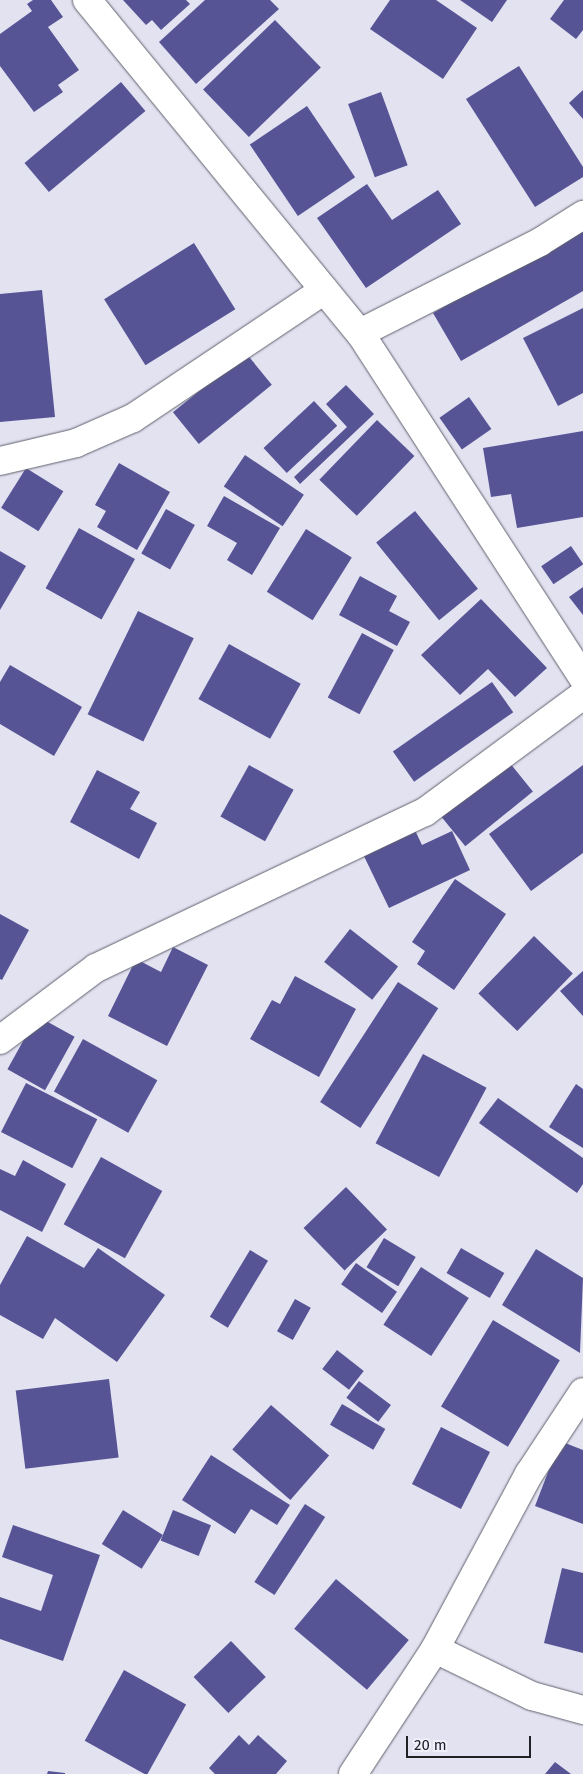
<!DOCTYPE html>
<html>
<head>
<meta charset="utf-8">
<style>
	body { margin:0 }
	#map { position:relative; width:583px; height:1774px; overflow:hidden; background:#e2e2f1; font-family:"Fira Sans",sans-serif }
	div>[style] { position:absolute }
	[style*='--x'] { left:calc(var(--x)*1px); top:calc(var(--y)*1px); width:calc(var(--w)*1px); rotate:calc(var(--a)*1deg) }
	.building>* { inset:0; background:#575496; transform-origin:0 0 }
	.roads { filter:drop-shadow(0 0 1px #60616d) drop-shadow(0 0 1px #60616d) }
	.minor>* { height:28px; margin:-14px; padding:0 14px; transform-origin:14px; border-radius:14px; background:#fff }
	span { translate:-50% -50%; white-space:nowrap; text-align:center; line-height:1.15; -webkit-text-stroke:5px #efeffe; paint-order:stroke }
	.scale { position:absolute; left:406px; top:1736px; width:125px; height:22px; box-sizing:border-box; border:2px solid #202025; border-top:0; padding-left:6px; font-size:15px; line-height:18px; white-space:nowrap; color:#202025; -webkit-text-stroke:4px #efeffe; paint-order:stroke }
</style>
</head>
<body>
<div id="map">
	<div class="building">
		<div style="clip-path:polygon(33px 0,51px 0,63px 17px,48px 27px,79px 70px,58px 85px,63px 92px,34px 112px,0 66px,0 34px,32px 11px,27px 4px)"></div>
		<div style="clip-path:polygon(123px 0,186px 0,190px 4px,161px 30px,152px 20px,146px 25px)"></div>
		<div style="clip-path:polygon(205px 0,270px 0,279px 9px,196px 84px,159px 42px)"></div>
		<div style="clip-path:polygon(390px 0,436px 0,477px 28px,443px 79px,370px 29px)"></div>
		<div style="clip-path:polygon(460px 0,507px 0,492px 22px)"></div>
		<div style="clip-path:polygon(564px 0,583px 0,583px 30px,576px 39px,550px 19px)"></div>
		<div style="left:275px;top:20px;width:66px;height:100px;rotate:46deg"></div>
		<div style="clip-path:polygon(519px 66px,583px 167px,583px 177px,535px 207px,466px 99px)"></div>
		<div style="left:121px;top:82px;width:38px;height:126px;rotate:50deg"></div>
		<div style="clip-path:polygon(583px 90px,583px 119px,569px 103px)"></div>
		<div style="left:381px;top:92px;width:78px;height:35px;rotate:70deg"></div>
		<div style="left:307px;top:106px;width:86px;height:69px;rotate:56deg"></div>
		<div style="clip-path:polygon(367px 184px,392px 220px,438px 190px,461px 224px,366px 288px,317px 218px)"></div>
		<div style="clip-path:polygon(583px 227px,583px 291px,461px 361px,433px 313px)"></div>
		<div style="left:194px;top:243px;width:78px;height:106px;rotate:58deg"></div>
		<div style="clip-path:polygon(42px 290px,55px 417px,0 422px,0 294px)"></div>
		<div style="clip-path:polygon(583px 308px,583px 393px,558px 406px,523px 338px)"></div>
		<div style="left:246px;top:353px;width:41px;height:94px;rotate:51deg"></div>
		<div style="clip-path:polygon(346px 385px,374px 414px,300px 484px,294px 477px,347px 427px,326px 404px)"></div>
		<div style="left:469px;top:397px;width:39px;height:36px;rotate:55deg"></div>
		<div style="left:314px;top:401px;width:34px;height:69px;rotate:47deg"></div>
		<div style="left:377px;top:420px;width:52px;height:83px;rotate:44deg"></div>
		<div style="clip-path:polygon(583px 431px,583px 517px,517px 528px,511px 494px,491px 497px,483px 448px)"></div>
		<div style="left:245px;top:455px;width:71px;height:38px;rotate:34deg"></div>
		<div style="clip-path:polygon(119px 463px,170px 492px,137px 550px,97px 527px,106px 511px,95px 505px)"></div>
		<div style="left:26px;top:468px;width:44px;height:47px;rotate:32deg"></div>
		<div style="clip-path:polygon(224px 496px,280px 528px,252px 575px,227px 560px,237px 543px,207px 526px)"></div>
		<div style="left:166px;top:509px;width:33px;height:51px;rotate:29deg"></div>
		<div style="left:415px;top:511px;width:100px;height:50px;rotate:51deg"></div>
		<div style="left:79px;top:528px;width:64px;height:69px;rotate:29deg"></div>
		<div style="left:306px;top:529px;width:54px;height:74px;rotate:32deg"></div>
		<div style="left:571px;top:546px;width:22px;height:36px;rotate:56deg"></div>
		<div style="clip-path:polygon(0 551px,26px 566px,0 610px)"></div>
		<div style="clip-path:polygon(360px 576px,397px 596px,389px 611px,410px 622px,397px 646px,339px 615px)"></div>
		<div style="clip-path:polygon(583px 587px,583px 615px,569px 597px)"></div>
		<div style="clip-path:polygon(481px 599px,547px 668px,515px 697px,488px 669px,460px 695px,421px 655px)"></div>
		<div style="left:138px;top:611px;width:62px;height:115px;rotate:26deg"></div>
		<div style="left:362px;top:633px;width:36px;height:73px;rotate:28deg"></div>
		<div style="left:229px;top:644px;width:82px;height:63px;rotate:29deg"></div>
		<div style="clip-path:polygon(10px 665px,82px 707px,54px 756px,0 724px,0 682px)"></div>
		<div style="left:492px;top:682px;width:37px;height:121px;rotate:55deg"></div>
		<div style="left:509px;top:762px;width:38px;height:87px;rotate:51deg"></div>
		<div style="left:249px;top:765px;width:51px;height:59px;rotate:29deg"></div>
		<div style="clip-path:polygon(583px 765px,583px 853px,531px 891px,489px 834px)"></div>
		<div style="clip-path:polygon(97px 770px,140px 792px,130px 809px,157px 823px,139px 859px,70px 822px)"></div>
		<div style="clip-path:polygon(413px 826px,422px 845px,452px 831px,470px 870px,389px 908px,361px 850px)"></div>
		<div style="clip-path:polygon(455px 879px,506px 914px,454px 990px,417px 964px,425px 951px,412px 942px)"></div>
		<div style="clip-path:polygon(0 914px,29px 930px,2px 980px,0 979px)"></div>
		<div style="left:350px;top:929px;width:61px;height:42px;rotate:38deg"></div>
		<div style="left:534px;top:936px;width:54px;height:80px;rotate:44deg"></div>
		<div style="clip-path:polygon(173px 947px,208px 965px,167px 1046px,108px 1016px,136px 959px,161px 972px)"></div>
		<div style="clip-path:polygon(583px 971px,583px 1016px,560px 991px)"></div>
		<div style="clip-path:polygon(295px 976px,356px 1009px,319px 1077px,250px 1039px,272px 1000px,280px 1004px)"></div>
		<div style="left:398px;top:982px;width:48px;height:143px;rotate:33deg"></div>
		<div style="left:37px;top:1016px;width:43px;height:61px;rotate:29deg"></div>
		<div style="left:83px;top:1039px;width:85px;height:60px;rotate:29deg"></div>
		<div style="left:423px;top:1054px;width:72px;height:101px;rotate:28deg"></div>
		<div style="left:26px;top:1083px;width:80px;height:55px;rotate:27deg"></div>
		<div style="clip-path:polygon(576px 1084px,583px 1089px,583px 1148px,549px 1127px)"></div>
		<div style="clip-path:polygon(498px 1098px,583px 1158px,583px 1184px,577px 1193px,479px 1123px)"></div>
		<div style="left:101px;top:1157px;width:70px;height:77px;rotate:29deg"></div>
		<div style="clip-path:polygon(23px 1160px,66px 1184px,42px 1232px,0 1210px,0 1169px,15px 1176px)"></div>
		<div style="left:346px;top:1187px;width:59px;height:59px;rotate:46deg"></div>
		<div style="clip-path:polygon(27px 1236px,84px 1268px,98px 1248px,165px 1295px,117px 1362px,55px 1318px,43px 1339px,0 1315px,0 1285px)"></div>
		<div style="left:384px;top:1238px;width:37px;height:34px;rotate:31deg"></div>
		<div style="left:461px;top:1248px;width:50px;height:29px;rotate:30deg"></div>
		<div style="clip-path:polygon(536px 1249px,583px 1278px,580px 1353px,502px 1305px)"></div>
		<div style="left:250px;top:1250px;width:21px;height:78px;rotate:31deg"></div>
		<div style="left:356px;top:1263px;width:50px;height:26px;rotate:35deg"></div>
		<div style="left:421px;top:1267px;width:57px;height:69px;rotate:33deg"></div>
		<div style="left:295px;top:1299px;width:18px;height:37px;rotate:29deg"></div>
		<div style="left:493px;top:1320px;width:78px;height:101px;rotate:31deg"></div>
		<div style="left:337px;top:1350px;width:34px;height:24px;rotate:38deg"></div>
		<div style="left:109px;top:1379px;width:79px;height:94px;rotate:83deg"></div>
		<div style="left:359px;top:1381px;width:40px;height:21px;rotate:37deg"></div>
		<div style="left:342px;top:1404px;width:50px;height:24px;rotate:30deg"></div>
		<div style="left:271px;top:1405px;width:77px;height:59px;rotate:41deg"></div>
		<div style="left:441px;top:1427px;width:55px;height:64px;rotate:27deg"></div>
		<div style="clip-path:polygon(560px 1441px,583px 1450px,583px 1524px,535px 1506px)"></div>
		<div style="clip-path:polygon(211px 1455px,290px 1505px,277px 1525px,251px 1509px,235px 1534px,182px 1500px)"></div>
		<div style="left:305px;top:1504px;width:24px;height:93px;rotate:33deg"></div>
		<div style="left:123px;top:1510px;width:47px;height:40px;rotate:32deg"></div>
		<div style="left:173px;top:1510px;width:41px;height:33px;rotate:22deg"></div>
		<div style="clip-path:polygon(13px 1525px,100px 1555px,63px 1661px,0 1639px,0 1597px,41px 1611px,53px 1575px,2px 1557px)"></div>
		<div style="clip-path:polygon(562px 1568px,583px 1573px,583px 1653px,544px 1643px)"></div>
		<div style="left:336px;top:1579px;width:95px;height:65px;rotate:40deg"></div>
		<div style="left:231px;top:1641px;width:50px;height:52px;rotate:46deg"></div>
		<div style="left:124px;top:1670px;width:71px;height:81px;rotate:29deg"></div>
		<div style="clip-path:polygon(239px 1735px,249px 1745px,258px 1735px,287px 1761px,276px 1774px,215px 1774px,209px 1768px)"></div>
		<div style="clip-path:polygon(555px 1762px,571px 1774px,545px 1774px)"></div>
		<div style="clip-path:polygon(48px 1771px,65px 1773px,65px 1774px,47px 1774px)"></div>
	</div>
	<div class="roads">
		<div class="minor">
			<div style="--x:87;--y:0;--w:431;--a:50.7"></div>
			<div style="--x:360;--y:333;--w:411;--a:57.1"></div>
			<div style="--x:360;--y:333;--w:202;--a:-26.8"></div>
			<div style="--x:540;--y:242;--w:51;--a:-32.1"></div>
			<div style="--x:0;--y:461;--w:78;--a:-13.3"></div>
			<div style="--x:76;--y:443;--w:62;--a:-23.7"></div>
			<div style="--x:133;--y:418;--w:230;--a:-33.8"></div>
			<div style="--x:0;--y:1040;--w:120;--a:-36.9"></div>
			<div style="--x:96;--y:968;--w:364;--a:-25.4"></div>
			<div style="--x:425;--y:812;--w:197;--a:-36.5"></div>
			<div style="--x:435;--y:1649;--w:108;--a:25.9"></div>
			<div style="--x:532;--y:1696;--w:53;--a:15.4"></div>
			<div style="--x:353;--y:1774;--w:149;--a:-56.7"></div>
			<div style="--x:435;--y:1649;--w:199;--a:-61.8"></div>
			<div style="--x:529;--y:1474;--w:98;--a:-56.6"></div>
		</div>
	</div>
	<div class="scale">20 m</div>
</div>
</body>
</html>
